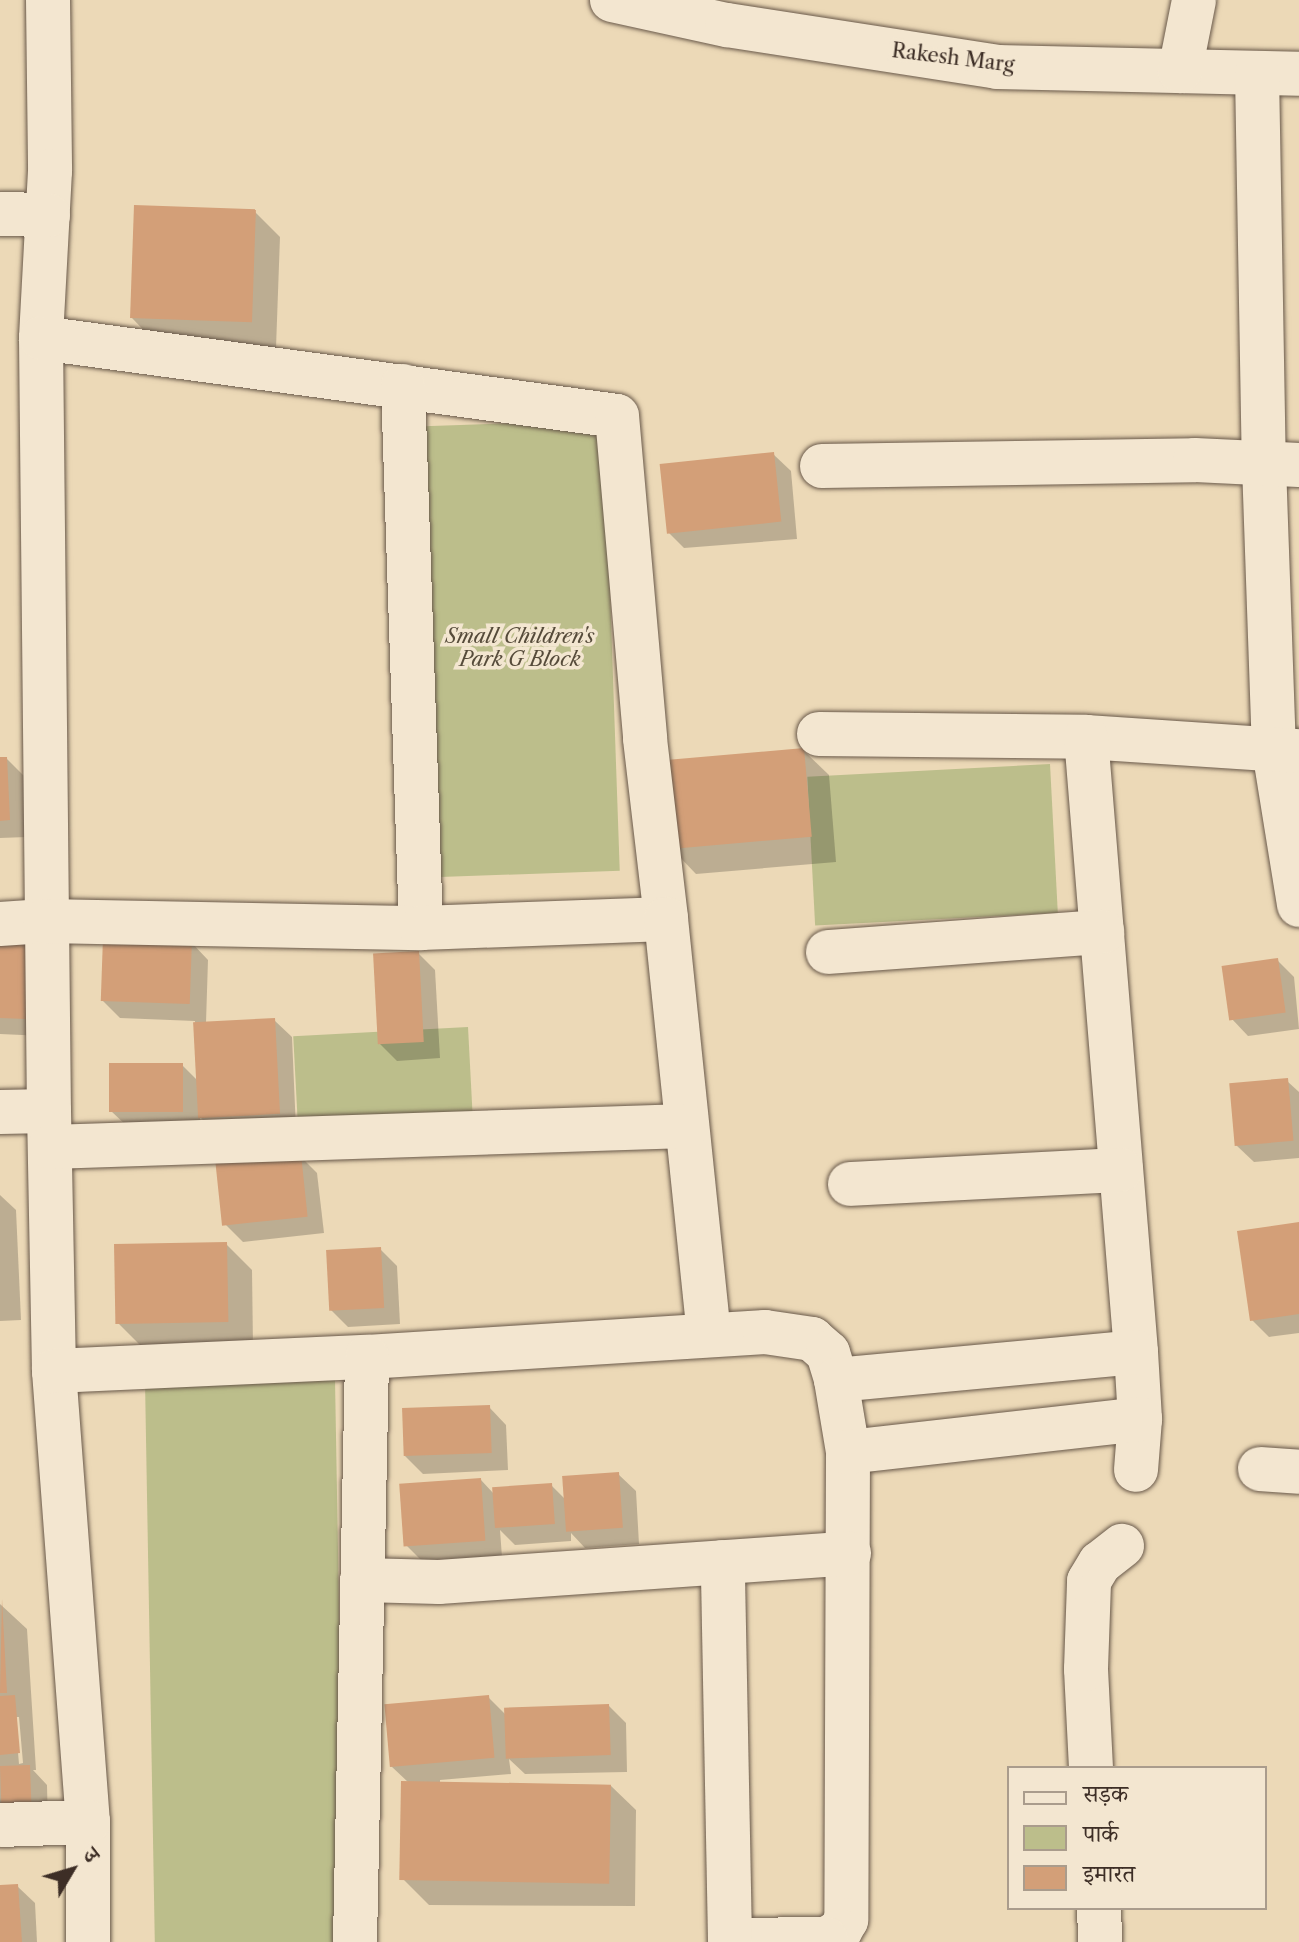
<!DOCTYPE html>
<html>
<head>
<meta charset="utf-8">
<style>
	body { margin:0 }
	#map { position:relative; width:1299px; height:1942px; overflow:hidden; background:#ecd9b7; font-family:"Libre Caslon Text","Noto Serif Devanagari",serif }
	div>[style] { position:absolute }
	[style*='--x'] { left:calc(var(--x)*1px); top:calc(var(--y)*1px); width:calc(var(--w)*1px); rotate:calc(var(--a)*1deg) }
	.green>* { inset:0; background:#bcbe8b; transform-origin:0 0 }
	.shadow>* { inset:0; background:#0003 }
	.building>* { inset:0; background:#d39f78; transform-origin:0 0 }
	.roads { filter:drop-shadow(0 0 2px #69594a) drop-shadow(0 0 2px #69594a) }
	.minor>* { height:44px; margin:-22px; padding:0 22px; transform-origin:22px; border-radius:22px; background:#f3e6d0 }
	span { translate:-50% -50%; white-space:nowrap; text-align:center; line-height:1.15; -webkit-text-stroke:7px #f3e6d0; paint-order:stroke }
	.street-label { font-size:20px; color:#3d2e26 }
	.park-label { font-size:20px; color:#564b3a; font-style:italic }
	.legend { position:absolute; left:1007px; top:1766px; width:260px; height:144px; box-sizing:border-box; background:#f3e6d0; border:2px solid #aa9c8c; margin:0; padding:10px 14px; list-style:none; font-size:24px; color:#3d2e26 }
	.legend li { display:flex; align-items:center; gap:16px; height:40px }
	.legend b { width:40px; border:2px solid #aa9c8c }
	.north { position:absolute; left:32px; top:1830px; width:80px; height:80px; -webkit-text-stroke:6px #f3e6d0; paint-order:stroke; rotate:52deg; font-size:22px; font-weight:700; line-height:32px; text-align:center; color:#3d2e26 }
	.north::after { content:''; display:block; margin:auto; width:28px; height:36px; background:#3d2e26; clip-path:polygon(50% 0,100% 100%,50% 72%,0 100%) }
</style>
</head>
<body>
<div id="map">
	<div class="green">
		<div style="left:604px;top:420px;width:451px;height:187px;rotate:88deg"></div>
		<div style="left:1050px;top:764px;width:149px;height:243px;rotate:87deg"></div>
		<div style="left:468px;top:1027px;width:92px;height:175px;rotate:87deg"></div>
		<div style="left:335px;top:1379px;width:563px;height:190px;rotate:89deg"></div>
	</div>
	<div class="shadow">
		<div style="clip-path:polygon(255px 212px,280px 237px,276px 348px,156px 343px,131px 317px)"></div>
		<div style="clip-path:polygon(773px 454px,791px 471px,797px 539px,684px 548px,667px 531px)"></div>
		<div style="clip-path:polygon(803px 750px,829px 775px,836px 862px,696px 874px,671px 848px)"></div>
		<div style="clip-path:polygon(0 759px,7px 759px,24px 776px,27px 837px,0 838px)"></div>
		<div style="clip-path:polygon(0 934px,44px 1036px,0 1034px)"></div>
		<div style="clip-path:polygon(191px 942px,208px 960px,206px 1023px,274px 1020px,292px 1037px,296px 1130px,217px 1134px,200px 1117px,200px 1128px,129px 1128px,111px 1111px,182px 1065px,198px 1081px,195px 1021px,120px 1018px,102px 1000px)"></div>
		<div style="clip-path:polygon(418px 953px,435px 970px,440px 1058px,397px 1061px,380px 1044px)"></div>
		<div style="clip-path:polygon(1277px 960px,1294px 977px,1299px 1029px,1248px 1036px,1231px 1018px)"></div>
		<div style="clip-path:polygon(1287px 1081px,1299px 1092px,1299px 1158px,1254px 1162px,1236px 1145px)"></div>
		<div style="clip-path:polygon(300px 1156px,317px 1173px,324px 1233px,243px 1242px,226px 1225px)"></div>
		<div style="clip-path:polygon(0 1195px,16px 1210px,21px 1320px,0 1321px)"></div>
		<div style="clip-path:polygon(1299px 1224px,1299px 1333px,1269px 1337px,1252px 1320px)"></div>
		<div style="clip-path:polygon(226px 1244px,252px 1270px,253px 1347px,144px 1349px,118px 1323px)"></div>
		<div style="clip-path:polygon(380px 1249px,397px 1266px,400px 1324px,348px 1327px,331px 1310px)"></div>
		<div style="clip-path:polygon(489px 1407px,506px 1425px,508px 1470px,423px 1474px,405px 1456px)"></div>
		<div style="clip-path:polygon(618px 1474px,636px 1491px,639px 1544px,585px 1548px,571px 1533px,571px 1541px,515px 1545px,500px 1530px,502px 1557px,422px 1561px,405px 1544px,481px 1480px,494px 1494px,551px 1485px,566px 1500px)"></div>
		<div style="clip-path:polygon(evenodd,0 1604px,27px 1629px,36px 1770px,33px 1770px,47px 1785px,48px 1828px,0 1829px,0 1604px,15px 1717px,19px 1717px,23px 1763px,19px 1764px,15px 1717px)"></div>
		<div style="clip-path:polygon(488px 1697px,506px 1715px,609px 1706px,626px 1723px,627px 1772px,525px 1774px,509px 1759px,511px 1774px,440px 1780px,440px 1783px,610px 1785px,636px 1810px,635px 1906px,429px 1905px,403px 1879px,409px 1783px,391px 1766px)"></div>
		<div style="clip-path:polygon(17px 1886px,35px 1903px,37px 1942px,0 1942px,0 1887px)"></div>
	</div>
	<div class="building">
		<div style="left:134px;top:205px;width:122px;height:113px;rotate:2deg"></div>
		<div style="left:774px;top:452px;width:70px;height:115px;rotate:84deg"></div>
		<div style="left:804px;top:748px;width:89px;height:144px;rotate:85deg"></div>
		<div style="clip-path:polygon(0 757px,7px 757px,10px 820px,0 821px)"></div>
		<div style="left:0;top:932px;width:30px;height:86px;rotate:2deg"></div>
		<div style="left:103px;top:937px;width:89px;height:64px;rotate:2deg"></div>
		<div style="left:419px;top:951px;width:91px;height:46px;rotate:87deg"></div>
		<div style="left:1278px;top:958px;width:55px;height:57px;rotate:82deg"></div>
		<div style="left:275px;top:1018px;width:96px;height:82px;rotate:87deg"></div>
		<div style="left:109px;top:1063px;width:74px;height:49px"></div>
		<div style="left:1288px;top:1078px;width:63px;height:59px;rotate:85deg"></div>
		<div style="left:301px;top:1154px;width:63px;height:86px;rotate:84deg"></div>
		<div style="clip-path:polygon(1299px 1222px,1299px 1314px,1250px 1321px,1237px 1231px)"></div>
		<div style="left:227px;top:1242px;width:80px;height:113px;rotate:89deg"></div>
		<div style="left:381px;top:1247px;width:61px;height:55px;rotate:87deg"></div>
		<div style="left:490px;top:1405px;width:48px;height:88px;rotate:88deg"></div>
		<div style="left:619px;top:1472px;width:56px;height:57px;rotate:86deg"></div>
		<div style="left:481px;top:1478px;width:63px;height:82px;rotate:86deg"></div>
		<div style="left:552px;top:1483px;width:41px;height:60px;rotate:86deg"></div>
		<div style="clip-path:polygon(2px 1599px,7px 1693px,0 1693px)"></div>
		<div style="clip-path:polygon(15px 1695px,20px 1753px,0 1755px,0 1696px)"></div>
		<div style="left:489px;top:1695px;width:63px;height:105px;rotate:85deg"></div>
		<div style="left:609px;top:1704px;width:51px;height:105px;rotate:88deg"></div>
		<div style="left:30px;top:1765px;width:46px;height:30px;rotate:88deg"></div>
		<div style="left:401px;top:1781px;width:210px;height:99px;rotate:1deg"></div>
		<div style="clip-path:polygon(18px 1884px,22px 1942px,0 1942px,0 1885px)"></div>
	</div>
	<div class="roads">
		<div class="minor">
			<div style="--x:48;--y:0;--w:171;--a:89.3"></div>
			<div style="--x:50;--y:171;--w:167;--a:93.1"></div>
			<div style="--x:41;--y:338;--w:773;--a:89.41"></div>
			<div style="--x:49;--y:1111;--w:260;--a:88.9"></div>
			<div style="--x:54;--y:1371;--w:452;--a:85.7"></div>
			<div style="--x:88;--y:1822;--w:120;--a:90"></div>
			<div style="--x:612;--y:0;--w:118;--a:12.3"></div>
			<div style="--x:727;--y:25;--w:273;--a:8.8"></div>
			<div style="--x:997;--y:67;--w:302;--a:1.3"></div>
			<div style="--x:1180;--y:71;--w:72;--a:-78.8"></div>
			<div style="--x:1257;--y:73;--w:392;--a:89"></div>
			<div style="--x:1264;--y:465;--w:285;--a:88"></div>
			<div style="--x:1274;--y:750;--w:157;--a:80.8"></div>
			<div style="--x:0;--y:214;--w:48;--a:1.2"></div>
			<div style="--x:41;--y:338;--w:581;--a:7.71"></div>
			<div style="--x:617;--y:416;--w:324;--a:85"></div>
			<div style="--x:645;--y:739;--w:181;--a:83.3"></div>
			<div style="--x:403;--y:386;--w:542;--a:88.1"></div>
			<div style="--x:822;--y:466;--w:373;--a:-0.9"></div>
			<div style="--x:1195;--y:460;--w:104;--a:2.8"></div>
			<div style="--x:819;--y:734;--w:267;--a:0.6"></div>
			<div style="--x:1086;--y:737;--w:213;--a:3.8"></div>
			<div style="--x:1086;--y:737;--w:617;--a:85.35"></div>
			<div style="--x:1136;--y:1352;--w:67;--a:86.6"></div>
			<div style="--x:1140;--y:1419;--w:51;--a:94.5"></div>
			<div style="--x:0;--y:924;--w:45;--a:-3.8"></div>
			<div style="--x:45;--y:921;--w:376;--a:1.1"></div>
			<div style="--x:421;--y:928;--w:245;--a:-2.1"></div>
			<div style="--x:666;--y:919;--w:418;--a:84.1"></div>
			<div style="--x:828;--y:952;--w:275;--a:-4.2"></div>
			<div style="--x:0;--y:1112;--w:49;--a:-1.2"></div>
			<div style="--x:50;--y:1147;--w:637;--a:-1.89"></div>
			<div style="--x:850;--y:1184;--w:271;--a:-3"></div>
			<div style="--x:54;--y:1371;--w:313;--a:-2.6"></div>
			<div style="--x:367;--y:1357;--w:399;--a:-3.6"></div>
			<div style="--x:765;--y:1332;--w:48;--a:8.5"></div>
			<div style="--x:812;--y:1339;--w:21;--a:41"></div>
			<div style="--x:828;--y:1353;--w:28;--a:73"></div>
			<div style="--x:836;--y:1380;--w:73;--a:80.5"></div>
			<div style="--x:848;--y:1452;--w:468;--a:90.2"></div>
			<div style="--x:846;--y:1920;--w:13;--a:119"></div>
			<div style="--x:840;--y:1931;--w:16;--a:150"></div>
			<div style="--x:826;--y:1939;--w:96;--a:179.4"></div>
			<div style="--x:730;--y:1940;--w:378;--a:-91.1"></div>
			<div style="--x:836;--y:1380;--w:301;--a:-5.3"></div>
			<div style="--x:848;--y:1452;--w:294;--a:-6.4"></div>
			<div style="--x:1260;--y:1469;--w:39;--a:4"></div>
			<div style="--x:362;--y:1580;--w:77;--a:1.5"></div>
			<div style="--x:439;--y:1582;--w:411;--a:-4"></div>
			<div style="--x:1091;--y:1768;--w:99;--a:-92.9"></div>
			<div style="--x:1086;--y:1669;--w:88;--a:-88"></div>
			<div style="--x:1089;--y:1581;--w:21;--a:-59"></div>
			<div style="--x:1100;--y:1563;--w:28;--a:-38"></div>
			<div style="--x:0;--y:1825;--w:88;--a:-2"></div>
			<div style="--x:1099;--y:1908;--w:34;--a:88"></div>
			<div style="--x:355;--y:1942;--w:585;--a:-88.82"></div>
		</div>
	</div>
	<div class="street-label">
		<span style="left:953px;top:58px;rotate:7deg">Rakesh Marg</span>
	</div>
	<div class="park-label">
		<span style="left:520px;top:648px">Small Children's<br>Park G Block</span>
	</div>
	<ul class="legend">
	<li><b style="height:10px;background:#f3e6d0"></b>सड़क</li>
	<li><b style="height:22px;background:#bcbe8b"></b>पार्क</li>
	<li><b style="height:22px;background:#d39f78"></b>इमारत</li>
	</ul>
	<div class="north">उ</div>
</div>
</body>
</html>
